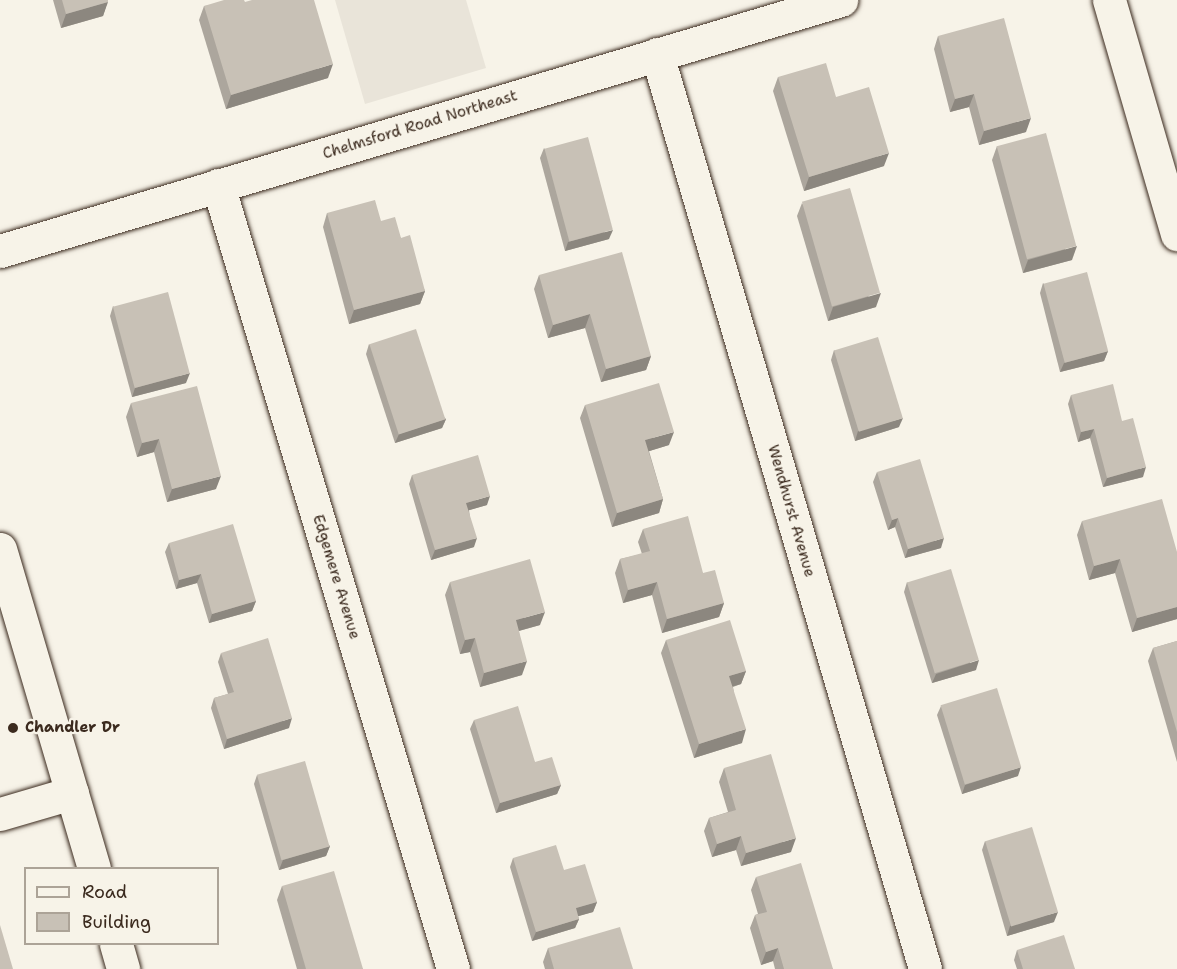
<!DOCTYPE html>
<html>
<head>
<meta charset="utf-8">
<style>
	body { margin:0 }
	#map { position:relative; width:1177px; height:969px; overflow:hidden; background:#f7f3e8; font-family:"Shantell Sans",sans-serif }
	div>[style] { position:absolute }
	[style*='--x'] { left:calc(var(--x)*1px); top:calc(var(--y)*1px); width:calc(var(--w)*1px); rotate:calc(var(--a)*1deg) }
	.built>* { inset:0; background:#e9e4d9 }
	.roads { filter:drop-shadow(0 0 2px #3b2a1e) drop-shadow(0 0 2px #3b2a1e) }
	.minor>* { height:33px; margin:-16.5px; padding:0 16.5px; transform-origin:16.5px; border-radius:16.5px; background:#f7f3e8 }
	.tertiary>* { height:33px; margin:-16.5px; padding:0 16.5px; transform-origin:16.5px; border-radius:16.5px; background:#f7f3e8 }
	.secondary>* { height:33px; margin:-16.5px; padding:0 16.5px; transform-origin:16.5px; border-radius:16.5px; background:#f7f3e8 }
	.wall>* { inset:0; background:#aca69d }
	.shaded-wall>* { inset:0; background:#8c877f }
	.building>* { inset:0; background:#c8c1b6; transform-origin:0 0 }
	.dots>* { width:16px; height:16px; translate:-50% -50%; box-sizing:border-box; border:3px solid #f7f3e8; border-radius:50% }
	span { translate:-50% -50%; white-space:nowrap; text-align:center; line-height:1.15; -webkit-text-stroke:4.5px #f7f3e8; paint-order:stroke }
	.street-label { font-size:15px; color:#3b2a1e }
	.poi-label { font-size:15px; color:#3b2a1e; font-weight:700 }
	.left { translate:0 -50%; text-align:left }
	.legend { position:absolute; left:24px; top:867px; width:195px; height:78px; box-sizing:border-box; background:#f7f3e8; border:2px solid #aca397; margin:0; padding:8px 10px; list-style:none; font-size:18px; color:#3b2a1e }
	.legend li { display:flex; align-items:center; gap:12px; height:30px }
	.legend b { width:30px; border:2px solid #aca397 }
</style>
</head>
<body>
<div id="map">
	<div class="built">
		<div style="clip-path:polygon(335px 0,466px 0,486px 68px,365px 104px)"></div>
	</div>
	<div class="roads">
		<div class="minor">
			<div style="--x:1109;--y:0;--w:244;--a:73.8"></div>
			<div style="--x:657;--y:54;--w:953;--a:73.67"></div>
			<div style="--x:218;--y:185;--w:818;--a:73.31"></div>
			<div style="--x:0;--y:251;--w:878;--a:-16.62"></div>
		</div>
		<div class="tertiary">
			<div style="--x:0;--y:814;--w:75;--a:-16.3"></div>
		</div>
		<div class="secondary">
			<div style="--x:0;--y:549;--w:333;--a:73.6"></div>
			<div style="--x:116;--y:944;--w:26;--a:74"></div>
		</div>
	</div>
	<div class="wall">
		<div style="clip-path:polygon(53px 0,108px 0,103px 16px,61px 28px)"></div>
		<div style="clip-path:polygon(245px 2px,328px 78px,226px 109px,199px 20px,204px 6px)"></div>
		<div style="clip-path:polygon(938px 36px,1026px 132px,979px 145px,969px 107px,950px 112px,934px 49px)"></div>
		<div style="clip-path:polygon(778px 77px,836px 97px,884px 166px,804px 191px,773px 91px)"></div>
		<div style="clip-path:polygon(997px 146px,1072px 260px,1023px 273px,992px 160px)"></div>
		<div style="clip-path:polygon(544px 148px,609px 239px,565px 251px,540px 158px)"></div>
		<div style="clip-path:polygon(802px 203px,876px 307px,828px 321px,797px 216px)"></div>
		<div style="clip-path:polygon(327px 213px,381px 221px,401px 238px,425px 291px,420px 304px,349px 324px,323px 227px)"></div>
		<div style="clip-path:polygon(539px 275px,651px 356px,646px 370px,601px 382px,585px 328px,548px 338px,534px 289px)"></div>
		<div style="clip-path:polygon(1043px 283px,1108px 351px,1104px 361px,1060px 372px,1040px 293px)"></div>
		<div style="clip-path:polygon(113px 306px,186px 383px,132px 397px,110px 316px)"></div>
		<div style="clip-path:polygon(369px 344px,446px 419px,442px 428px,395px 443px,366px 354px)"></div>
		<div style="clip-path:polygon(834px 350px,899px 427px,855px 441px,831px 360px)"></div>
		<div style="clip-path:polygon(1071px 395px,1122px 421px,1143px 477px,1103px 487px,1090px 438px,1078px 442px,1068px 404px)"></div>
		<div style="clip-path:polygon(131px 403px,216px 489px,167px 502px,154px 452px,137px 457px,126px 417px)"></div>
		<div style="clip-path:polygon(585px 405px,669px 445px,649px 451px,663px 499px,659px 513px,612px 527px,580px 418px)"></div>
		<div style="clip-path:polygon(877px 472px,941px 548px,905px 558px,895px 527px,888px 530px,873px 482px)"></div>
		<div style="clip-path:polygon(412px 475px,487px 505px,469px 510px,474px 547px,431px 560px,409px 484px)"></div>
		<div style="clip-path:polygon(1082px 521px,1177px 552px,1177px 619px,1132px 632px,1115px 573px,1089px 580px,1077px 535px)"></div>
		<div style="clip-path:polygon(643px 529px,703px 573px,724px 603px,719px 617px,662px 633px,652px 595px,623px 603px,615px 573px,620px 559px,642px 554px,638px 542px)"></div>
		<div style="clip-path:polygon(169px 543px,256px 601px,252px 611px,209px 623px,197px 583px,176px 589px,165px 552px)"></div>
		<div style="clip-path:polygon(450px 582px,540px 625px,519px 631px,522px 675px,480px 687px,470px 652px,460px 654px,445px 595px)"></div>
		<div style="clip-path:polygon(907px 582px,976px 670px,932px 683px,904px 592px)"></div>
		<div style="clip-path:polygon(666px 640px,746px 671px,741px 684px,733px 687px,742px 743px,694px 758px,661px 653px)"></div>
		<div style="clip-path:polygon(1177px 641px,1177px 762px,1148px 661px,1153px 648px)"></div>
		<div style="clip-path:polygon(221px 653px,289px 728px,224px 749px,211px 708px,214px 698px,228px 694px,218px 662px)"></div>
		<div style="clip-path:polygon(941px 706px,1018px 776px,962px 794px,937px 715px)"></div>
		<div style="clip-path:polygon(474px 720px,535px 762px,561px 785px,557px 794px,496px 813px,470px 729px)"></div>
		<div style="clip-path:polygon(724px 768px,791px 852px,741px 866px,736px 850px,712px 857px,704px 831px,709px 818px,728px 812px,719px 782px)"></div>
		<div style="clip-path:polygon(257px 775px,330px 846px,326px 856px,279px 870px,254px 784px)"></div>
		<div style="clip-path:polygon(985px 841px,1054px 922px,1007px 936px,982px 850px)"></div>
		<div style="clip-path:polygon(513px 858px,564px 870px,597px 902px,593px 912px,578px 916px,579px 919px,575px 928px,532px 941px,510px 867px)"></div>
		<div style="clip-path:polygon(756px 877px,833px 969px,775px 969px,773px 961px,761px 965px,750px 928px,755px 915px,758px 914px,751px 890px)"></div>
		<div style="clip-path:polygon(282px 886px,363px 969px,297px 969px,277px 900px)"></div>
		<div style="clip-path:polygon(548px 948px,633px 969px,545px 969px,543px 962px)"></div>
		<div style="clip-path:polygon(1017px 950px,1075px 969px,1017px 969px,1014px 960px)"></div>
	</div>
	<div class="shaded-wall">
		<div style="clip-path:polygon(108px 2px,103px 16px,61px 28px,66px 14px)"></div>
		<div style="clip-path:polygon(333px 64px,328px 78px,226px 109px,231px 95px)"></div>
		<div style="clip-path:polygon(974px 94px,969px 107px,950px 112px,955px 99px)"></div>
		<div style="clip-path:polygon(1031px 118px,1026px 132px,979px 145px,984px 131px)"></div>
		<div style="clip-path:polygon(889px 153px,884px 166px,804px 191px,809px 177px)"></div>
		<div style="clip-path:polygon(613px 230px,609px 239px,565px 251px,568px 242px)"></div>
		<div style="clip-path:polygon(1077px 246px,1072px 260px,1023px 273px,1028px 260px)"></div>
		<div style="clip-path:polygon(425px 291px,420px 304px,349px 324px,354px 310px)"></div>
		<div style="clip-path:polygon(881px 293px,876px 307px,828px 321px,833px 307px)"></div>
		<div style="clip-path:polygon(590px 314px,585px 328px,548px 338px,553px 325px)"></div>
		<div style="clip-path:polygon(1108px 351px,1104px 361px,1060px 372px,1064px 363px)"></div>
		<div style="clip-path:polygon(651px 356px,646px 370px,601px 382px,606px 369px)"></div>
		<div style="clip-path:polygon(190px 373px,186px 383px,132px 397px,135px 388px)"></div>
		<div style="clip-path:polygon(903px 418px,899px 427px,855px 441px,858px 431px)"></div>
		<div style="clip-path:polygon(446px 419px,442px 428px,395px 443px,399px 434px)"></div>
		<div style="clip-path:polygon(1094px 429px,1090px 438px,1078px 442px,1081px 432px)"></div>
		<div style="clip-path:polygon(674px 432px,669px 445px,640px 454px,645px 440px)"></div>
		<div style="clip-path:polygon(159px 439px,154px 452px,137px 457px,142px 443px)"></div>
		<div style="clip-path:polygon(1146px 467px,1143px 477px,1103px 487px,1107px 478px)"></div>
		<div style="clip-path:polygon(221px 476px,216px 489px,167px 502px,172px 489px)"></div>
		<div style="clip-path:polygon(490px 496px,487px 505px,463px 512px,466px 503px)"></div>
		<div style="clip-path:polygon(663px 499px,659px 513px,612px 527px,617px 513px)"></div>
		<div style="clip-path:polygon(898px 518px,895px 527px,888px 530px,892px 520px)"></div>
		<div style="clip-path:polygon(477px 538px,474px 547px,431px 560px,435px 550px)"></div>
		<div style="clip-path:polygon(944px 538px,941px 548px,905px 558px,908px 549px)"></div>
		<div style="clip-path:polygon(1120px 559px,1115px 573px,1089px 580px,1094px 566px)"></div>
		<div style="clip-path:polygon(201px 574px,197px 583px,176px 589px,179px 580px)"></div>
		<div style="clip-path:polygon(657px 582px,652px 595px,623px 603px,628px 590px)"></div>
		<div style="clip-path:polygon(256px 601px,252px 611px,209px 623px,212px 614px)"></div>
		<div style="clip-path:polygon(724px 603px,719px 617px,662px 633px,667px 619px)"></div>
		<div style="clip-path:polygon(1177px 607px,1177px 619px,1132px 632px,1137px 618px)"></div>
		<div style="clip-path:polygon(545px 612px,540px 625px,511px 633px,516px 620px)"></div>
		<div style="clip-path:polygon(475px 638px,470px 652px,460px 654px,465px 640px)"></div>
		<div style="clip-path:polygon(979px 660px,976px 670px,932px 683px,936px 674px)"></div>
		<div style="clip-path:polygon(527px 661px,522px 675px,480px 687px,484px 673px)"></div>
		<div style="clip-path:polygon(746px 671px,741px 684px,724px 689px,729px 676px)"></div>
		<div style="clip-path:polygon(292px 718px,289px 728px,224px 749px,227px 739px)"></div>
		<div style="clip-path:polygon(746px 729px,742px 743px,694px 758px,699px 744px)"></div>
		<div style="clip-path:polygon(1021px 767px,1018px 776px,962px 794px,965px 785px)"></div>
		<div style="clip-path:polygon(561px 785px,557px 794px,496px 813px,500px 803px)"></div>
		<div style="clip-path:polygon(741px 836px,736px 850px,712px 857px,717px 844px)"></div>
		<div style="clip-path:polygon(796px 838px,791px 852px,741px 866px,746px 853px)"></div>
		<div style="clip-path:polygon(330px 846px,326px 856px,279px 870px,283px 860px)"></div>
		<div style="clip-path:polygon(597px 902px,593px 912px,572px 918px,576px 908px)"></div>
		<div style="clip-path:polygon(1058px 912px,1054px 922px,1007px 936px,1010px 926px)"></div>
		<div style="clip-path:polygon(579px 919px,575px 928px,532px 941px,536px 932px)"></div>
		<div style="clip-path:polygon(778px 948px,773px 961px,761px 965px,766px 952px)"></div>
	</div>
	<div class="building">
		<div style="clip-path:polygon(62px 0,108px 0,108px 2px,66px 14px)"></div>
		<div style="clip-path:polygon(224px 0,244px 0,245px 2px,252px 0,314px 0,333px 64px,231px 95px,204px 6px)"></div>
		<div style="clip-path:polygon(1004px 18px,1031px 118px,984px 131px,974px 94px,955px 99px,938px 36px)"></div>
		<div style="clip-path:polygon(826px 63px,836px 97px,869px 87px,889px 153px,809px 177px,778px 77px)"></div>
		<div style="left:1046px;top:133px;width:117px;height:51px;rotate:75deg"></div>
		<div style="left:588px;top:137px;width:96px;height:45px;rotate:75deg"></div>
		<div style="left:850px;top:188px;width:109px;height:50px;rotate:74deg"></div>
		<div style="clip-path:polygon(375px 200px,381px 221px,395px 217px,401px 238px,410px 235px,425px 291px,354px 310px,327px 213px)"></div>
		<div style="clip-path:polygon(622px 252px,651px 356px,606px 369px,590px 314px,553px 325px,539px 275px)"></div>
		<div style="left:1087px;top:272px;width:82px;height:45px;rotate:75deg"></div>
		<div style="left:168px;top:292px;width:84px;height:57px;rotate:75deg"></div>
		<div style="left:416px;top:329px;width:95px;height:49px;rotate:72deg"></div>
		<div style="left:878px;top:337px;width:85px;height:46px;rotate:73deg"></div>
		<div style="clip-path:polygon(659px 383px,674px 432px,645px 440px,663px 499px,617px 513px,585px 405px)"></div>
		<div style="clip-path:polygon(1113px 384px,1122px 421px,1133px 418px,1146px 467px,1107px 478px,1094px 429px,1081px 432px,1071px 395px)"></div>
		<div style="clip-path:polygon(197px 386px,221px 476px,172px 489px,159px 439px,142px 443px,131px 403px)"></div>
		<div style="clip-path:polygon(478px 455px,490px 496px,466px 503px,477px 538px,435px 550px,412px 475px)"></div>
		<div style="clip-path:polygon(920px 459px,944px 538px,908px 549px,898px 518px,892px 520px,877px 472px)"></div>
		<div style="clip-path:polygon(1162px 499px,1177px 552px,1177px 607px,1137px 618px,1120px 559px,1094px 566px,1082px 521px)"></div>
		<div style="clip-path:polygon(688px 516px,703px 573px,715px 570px,724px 603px,667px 619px,657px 582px,628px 590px,620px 559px,650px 551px,643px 529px)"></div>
		<div style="clip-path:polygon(233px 524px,256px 601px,212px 614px,201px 574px,179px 580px,169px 543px)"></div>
		<div style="clip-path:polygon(530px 559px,545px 612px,516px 620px,527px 661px,484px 673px,475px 638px,465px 640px,450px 582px)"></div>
		<div style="left:951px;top:569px;width:95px;height:46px;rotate:73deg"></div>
		<div style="clip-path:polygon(730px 620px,746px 671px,729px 676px,746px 729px,699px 744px,666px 640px)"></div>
		<div style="clip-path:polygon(268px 638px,292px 718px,227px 739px,214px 698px,234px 692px,221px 653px)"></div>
		<div style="clip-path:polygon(1177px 641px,1177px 732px,1153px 648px)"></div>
		<div style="left:997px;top:688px;width:83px;height:59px;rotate:73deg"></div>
		<div style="clip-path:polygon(518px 706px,535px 762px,552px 757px,561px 785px,500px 803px,474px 720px)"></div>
		<div style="clip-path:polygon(771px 754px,796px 838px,746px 853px,741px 836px,717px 844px,709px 818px,736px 810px,724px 768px)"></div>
		<div style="left:305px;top:761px;width:89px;height:50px;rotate:74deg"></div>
		<div style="left:1032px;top:827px;width:89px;height:49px;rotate:73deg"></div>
		<div style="clip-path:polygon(556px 845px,564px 870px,585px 864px,597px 902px,576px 908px,579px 919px,536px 932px,513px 858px)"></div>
		<div style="clip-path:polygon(801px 863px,833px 969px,784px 969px,778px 948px,766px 952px,755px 915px,767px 912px,756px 877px)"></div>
		<div style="clip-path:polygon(334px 871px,363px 969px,306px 969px,282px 886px)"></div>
		<div style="clip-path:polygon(0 925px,13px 969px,0 969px)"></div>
		<div style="clip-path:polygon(620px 927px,633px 969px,554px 969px,548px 948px)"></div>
		<div style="clip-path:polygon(1064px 935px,1075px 969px,1023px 969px,1017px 950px)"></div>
	</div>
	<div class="dots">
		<div style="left:13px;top:728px;background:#3b2a1e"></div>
	</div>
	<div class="street-label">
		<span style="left:420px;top:125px;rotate:-17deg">Chelmsford Road Northeast</span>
		<span style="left:791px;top:511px;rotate:74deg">Wendhurst Avenue</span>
		<span style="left:336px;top:577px;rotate:73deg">Edgemere Avenue</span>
	</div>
	<div class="poi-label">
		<span class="left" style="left:25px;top:728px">Chandler Dr</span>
	</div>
	<ul class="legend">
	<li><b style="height:8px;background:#f7f3e8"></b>Road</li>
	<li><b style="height:16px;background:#c8c1b6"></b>Building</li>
	</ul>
</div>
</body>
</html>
